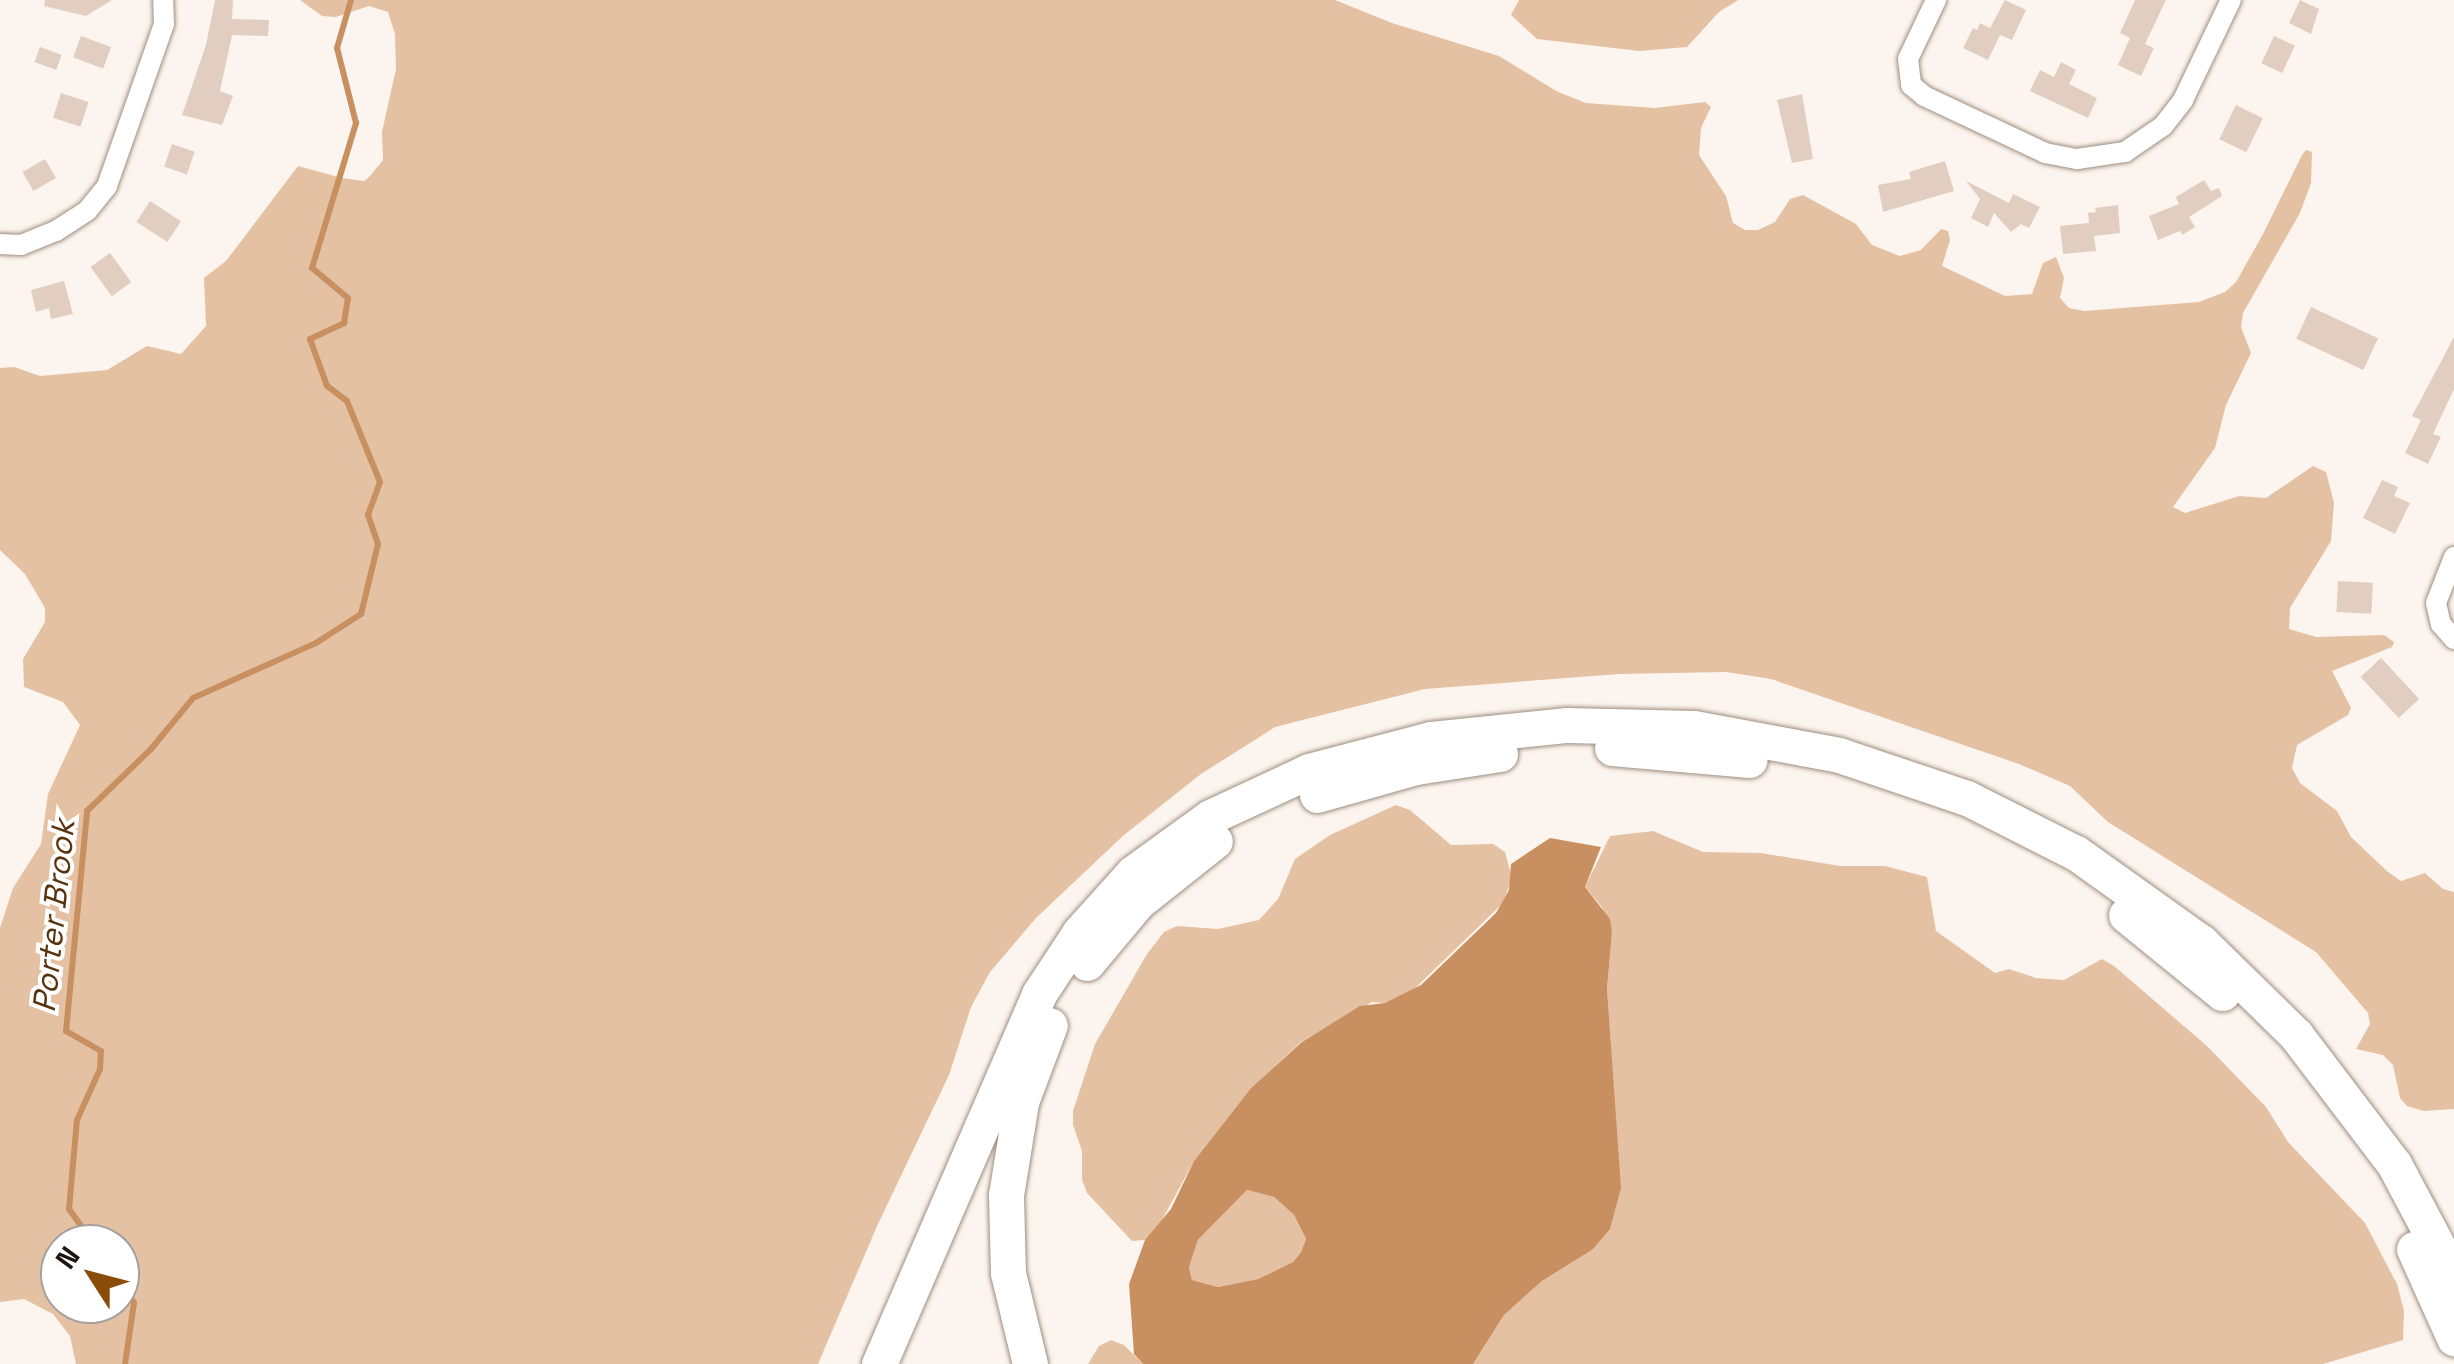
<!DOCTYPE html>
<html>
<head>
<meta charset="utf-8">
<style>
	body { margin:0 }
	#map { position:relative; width:2454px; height:1364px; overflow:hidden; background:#fcf5ef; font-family:"Space Grotesk",sans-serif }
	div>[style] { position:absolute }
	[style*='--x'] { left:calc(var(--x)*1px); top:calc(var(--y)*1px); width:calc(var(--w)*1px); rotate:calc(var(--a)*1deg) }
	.green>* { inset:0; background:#e5c1a3 }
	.water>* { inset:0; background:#c89060 }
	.stream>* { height:6px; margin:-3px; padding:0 3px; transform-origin:3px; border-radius:3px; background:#c89060 }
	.building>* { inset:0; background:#e1cec0; transform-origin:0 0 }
	.roads { filter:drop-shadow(0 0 2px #9f8d7f) drop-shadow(0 0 2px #9f8d7f) }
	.minor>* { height:20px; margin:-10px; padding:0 10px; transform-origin:10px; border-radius:10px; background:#fff }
	.motorway>* { height:35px; margin:-17.5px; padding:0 17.5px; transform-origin:17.5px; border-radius:17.5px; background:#fff }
	span { translate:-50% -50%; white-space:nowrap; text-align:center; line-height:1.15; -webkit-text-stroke:8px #fff; paint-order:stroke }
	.water-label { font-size:32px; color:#59330d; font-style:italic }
	.north { position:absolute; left:40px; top:1224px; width:100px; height:100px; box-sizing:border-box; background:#fff; border:2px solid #a4a19f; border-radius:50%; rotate:306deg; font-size:28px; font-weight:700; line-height:40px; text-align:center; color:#1c1510 }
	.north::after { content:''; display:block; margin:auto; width:35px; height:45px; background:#894d09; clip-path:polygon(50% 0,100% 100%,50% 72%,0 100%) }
</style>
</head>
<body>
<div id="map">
	<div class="green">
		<div style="clip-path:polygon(evenodd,300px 0,1335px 0,1392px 23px,1499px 56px,1558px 92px,1586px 103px,1655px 108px,1705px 102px,1711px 107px,1701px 128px,1699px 155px,1726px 196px,1733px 223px,1745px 230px,1758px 230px,1775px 222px,1790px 199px,1803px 195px,1856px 224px,1872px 245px,1900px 256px,1921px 250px,1941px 229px,1948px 231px,1950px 240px,1942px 266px,2005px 296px,2032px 294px,2043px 263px,2056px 257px,2064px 278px,2060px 298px,2069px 308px,2084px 311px,2199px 302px,2225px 292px,2236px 282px,2263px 234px,2302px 155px,2306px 150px,2312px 152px,2311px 183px,2300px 213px,2243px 313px,2241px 327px,2251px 353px,2226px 405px,2215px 448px,2173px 507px,2185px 513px,2239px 496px,2266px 498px,2313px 466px,2326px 472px,2334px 503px,2331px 541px,2290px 608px,2289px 629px,2316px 637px,2384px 635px,2394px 642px,2392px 647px,2332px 671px,2351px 708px,2348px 715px,2297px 745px,2292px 768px,2300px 783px,2337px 811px,2351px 837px,2388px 872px,2401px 881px,2425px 873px,2443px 889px,2454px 892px,2454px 1109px,2424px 1111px,2407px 1106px,2400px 1098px,2393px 1065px,2383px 1055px,2356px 1049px,2370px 1024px,2368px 1013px,2316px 952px,2108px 822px,2070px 786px,2019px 764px,1771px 679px,1726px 672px,1619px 674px,1425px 689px,1275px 727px,1201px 774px,1124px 835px,1036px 918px,990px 972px,971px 1007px,949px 1075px,878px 1224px,818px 1364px,76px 1364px,70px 1336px,53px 1314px,24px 1299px,0 1302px,0 928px,13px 888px,41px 844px,48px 794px,80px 725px,63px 702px,24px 687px,23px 659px,45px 622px,45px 608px,25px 574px,0 550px,0 368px,14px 367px,40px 376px,107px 370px,147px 346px,181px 354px,206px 326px,204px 278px,226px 261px,298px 166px,342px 178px,364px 181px,370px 176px,383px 160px,382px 132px,396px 69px,395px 34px,388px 12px,369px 6px,336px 17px,322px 16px,300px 0,60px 1244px,120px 1244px,120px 1304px,60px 1304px,60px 1244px)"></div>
		<div style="clip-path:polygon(1519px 0,1738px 0,1719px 12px,1687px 47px,1639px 51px,1537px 39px,1511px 15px)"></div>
		<div style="clip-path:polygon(1396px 805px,1410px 810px,1451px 845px,1493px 844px,1505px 852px,1512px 878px,1503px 903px,1410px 993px,1385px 1003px,1372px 1002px,1301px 1042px,1251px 1088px,1194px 1161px,1156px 1231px,1145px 1240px,1132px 1241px,1087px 1193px,1082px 1180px,1082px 1151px,1073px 1125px,1073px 1111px,1095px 1044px,1147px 954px,1164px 932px,1177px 926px,1218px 929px,1259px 920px,1278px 899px,1295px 859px,1330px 835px)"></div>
		<div style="clip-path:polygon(1653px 831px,1703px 852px,1761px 853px,1840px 866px,1885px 866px,1927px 877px,1936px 931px,1995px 973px,2009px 969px,2036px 978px,2064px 980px,2102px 959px,2114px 966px,2207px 1046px,2266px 1107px,2288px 1142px,2365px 1223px,2397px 1284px,2404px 1311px,2403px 1340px,2323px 1364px,1473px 1364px,1504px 1315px,1542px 1281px,1592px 1250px,1615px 1118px,1607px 989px,1612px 933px,1602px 907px,1585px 887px,1610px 836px)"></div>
		<div style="clip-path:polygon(1247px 1190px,1274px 1197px,1294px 1215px,1306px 1239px,1301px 1252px,1293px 1262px,1258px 1279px,1218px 1287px,1192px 1280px,1189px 1267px,1198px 1240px)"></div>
		<div style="clip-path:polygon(1111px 1340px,1124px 1345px,1143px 1364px,1088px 1364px,1099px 1346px)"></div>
	</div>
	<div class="water">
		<div style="clip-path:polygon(evenodd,1550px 838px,1601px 847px,1585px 887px,1610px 919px,1612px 933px,1607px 989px,1621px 1188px,1610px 1229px,1592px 1250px,1542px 1281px,1504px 1315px,1473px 1364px,1143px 1364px,1134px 1354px,1129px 1284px,1145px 1240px,1171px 1209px,1194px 1161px,1251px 1088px,1302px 1042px,1360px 1006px,1385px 1003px,1421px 985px,1496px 913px,1509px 890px,1511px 864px,1550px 838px,1247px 1190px,1274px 1197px,1294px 1215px,1306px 1239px,1301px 1252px,1293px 1262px,1258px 1279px,1218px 1287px,1192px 1280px,1189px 1267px,1198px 1240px,1247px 1190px)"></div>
	</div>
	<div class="stream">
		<div style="--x:94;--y:1244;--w:43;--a:-125.5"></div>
		<div style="--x:69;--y:1209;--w:89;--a:-84.9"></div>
		<div style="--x:77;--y:1120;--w:56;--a:-65.7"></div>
		<div style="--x:100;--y:1069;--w:18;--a:-87"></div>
		<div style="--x:101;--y:1051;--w:40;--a:-150.3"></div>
		<div style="--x:66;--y:1031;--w:221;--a:-84.5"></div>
		<div style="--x:87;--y:811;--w:89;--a:-44.1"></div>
		<div style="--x:151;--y:749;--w:66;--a:-50.5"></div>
		<div style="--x:193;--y:698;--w:135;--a:-24.1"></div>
		<div style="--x:316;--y:643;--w:54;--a:-32.8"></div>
		<div style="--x:361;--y:614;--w:72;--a:-76.3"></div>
		<div style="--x:378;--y:544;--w:31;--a:-109"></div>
		<div style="--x:368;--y:515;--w:35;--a:-70"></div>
		<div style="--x:380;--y:482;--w:87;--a:-112.2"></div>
		<div style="--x:347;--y:401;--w:25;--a:-143"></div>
		<div style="--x:327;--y:386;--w:50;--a:-109.9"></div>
		<div style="--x:310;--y:339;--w:38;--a:-25"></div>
		<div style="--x:344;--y:323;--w:25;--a:-81"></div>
		<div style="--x:348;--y:298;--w:47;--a:-140.2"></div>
		<div style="--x:312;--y:268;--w:152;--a:-73.1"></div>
		<div style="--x:356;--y:123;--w:77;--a:-104.2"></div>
		<div style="--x:337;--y:48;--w:50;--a:-73.7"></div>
		<div style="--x:120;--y:1282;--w:25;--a:56"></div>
		<div style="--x:134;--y:1303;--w:62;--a:98.4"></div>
	</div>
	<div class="building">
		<div style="clip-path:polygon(45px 0,112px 0,86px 16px,44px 6px)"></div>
		<div style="clip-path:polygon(215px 0,233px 0,232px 19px,269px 20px,268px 36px,232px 35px,220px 91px,233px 96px,222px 125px,182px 115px,206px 45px)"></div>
		<div style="clip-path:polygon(2005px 0,2026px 10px,2012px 40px,2000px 35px,1988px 60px,1963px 48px,1973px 28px,1977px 30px,1980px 23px,1990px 28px)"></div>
		<div style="clip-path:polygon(2135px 0,2166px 0,2145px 44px,2154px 48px,2141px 76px,2118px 65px,2130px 38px,2120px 33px)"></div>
		<div style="clip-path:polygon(2300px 0,2319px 9px,2311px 34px,2289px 23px)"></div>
		<div style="left:81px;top:36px;width:32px;height:23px;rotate:20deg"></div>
		<div style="left:2274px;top:36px;width:23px;height:30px;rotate:25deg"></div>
		<div style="left:40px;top:47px;width:23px;height:16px;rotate:20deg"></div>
		<div style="clip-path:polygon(2061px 62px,2076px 70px,2069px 84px,2097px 98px,2088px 118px,2030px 91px,2040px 70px,2054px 77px)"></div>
		<div style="left:61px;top:93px;width:29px;height:26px;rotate:18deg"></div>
		<div style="clip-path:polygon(1802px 94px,1813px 159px,1792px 163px,1777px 100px)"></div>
		<div style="left:2236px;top:105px;width:30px;height:38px;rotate:26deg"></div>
		<div style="left:172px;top:144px;width:24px;height:24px;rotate:19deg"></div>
		<div style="left:45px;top:159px;width:22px;height:26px;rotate:60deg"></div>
		<div style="clip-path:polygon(1945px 161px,1954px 191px,1883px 212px,1878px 185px,1911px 179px,1909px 172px)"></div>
		<div style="clip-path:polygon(2204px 180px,2211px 191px,2219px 188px,2222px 196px,2189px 217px,2195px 227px,2182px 235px,2180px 231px,2158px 240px,2149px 216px,2179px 204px,2176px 197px)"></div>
		<div style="clip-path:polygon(1966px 181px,2009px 203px,2013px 194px,2040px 207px,2029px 228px,2021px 224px,2011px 232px,1994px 213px,1988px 227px,1971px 218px,1980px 199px)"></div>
		<div style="left:150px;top:201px;width:37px;height:25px;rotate:33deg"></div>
		<div style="clip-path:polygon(2118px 205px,2120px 233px,2094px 236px,2096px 251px,2063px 254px,2060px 226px,2089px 223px,2088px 213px,2096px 212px,2095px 208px)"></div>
		<div style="left:110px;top:253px;width:36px;height:24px;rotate:54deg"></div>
		<div style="clip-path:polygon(64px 281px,73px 314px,51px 319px,49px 308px,36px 312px,31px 290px)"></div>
		<div style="left:2311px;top:307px;width:74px;height:35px;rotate:25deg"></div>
		<div style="clip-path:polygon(2454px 337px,2454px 389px,2433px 434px,2441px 437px,2428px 464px,2405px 453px,2421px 420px,2412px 416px)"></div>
		<div style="clip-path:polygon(2382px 480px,2398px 487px,2394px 496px,2410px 503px,2395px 534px,2363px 518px)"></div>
		<div style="left:2338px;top:581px;width:35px;height:31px;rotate:3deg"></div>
		<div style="left:2381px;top:658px;width:56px;height:28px;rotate:47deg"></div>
	</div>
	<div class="roads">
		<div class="minor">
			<div style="--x:1936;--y:0;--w:65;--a:115.4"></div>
			<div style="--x:1908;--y:59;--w:26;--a:83"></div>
			<div style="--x:1911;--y:85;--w:17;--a:40"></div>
			<div style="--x:1924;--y:96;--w:134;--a:25.2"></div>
			<div style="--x:2045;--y:153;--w:33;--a:11"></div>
			<div style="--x:2077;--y:159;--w:49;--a:-8.3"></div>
			<div style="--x:2125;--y:152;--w:46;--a:-34.4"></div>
			<div style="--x:2163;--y:126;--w:33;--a:-52"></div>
			<div style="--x:2183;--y:100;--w:111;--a:-64.4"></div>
			<div style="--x:0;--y:244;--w:21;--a:3"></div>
			<div style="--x:21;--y:245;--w:38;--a:-22"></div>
			<div style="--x:56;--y:231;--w:37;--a:-33"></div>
			<div style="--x:87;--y:211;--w:32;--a:-51"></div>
			<div style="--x:107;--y:186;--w:172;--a:-70.6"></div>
			<div style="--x:164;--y:24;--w:24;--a:-92"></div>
			<div style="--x:2454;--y:557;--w:49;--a:111.4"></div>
			<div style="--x:2436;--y:603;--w:22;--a:77"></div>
			<div style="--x:2441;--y:624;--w:20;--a:49"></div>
		</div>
		<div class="motorway">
			<div style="--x:1612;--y:748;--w:138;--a:5"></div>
			<div style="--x:1317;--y:795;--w:103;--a:-15.8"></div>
			<div style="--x:1416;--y:767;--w:85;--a:-8.8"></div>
			<div style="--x:2126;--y:915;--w:124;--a:39.1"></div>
			<div style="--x:1087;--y:963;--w:80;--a:-50.1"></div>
			<div style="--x:1138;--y:902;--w:98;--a:-38.4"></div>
			<div style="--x:2414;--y:1249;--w:98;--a:65.8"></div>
			<div style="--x:879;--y:1364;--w:403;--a:-66.6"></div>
			<div style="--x:1039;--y:994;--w:73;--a:-56.7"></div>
			<div style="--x:1079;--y:933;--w:81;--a:-48"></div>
			<div style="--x:1133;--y:873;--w:95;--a:-36"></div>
			<div style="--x:1210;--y:817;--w:109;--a:-24.9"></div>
			<div style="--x:1309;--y:771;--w:126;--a:-14.7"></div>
			<div style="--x:1431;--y:739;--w:137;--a:-5.9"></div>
			<div style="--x:1567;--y:725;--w:127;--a:1.4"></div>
			<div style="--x:1694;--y:728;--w:147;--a:10.5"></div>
			<div style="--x:1839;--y:755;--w:135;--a:18.6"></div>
			<div style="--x:1967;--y:798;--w:122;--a:26.8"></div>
			<div style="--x:2076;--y:853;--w:153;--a:35.5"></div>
			<div style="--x:2201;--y:942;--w:133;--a:44.4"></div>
			<div style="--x:2296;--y:1035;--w:162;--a:52.8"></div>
			<div style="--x:2394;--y:1164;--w:128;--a:62"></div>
			<div style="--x:1030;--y:1364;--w:94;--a:-103.6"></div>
			<div style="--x:1008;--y:1273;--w:78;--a:-91.5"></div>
			<div style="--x:1006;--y:1195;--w:94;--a:-80.8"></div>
			<div style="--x:1021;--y:1102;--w:82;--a:-69.4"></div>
		</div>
	</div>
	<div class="water-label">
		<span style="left:54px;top:916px;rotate:-84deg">Porter Brook</span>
	</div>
	<div class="north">N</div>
</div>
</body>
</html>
